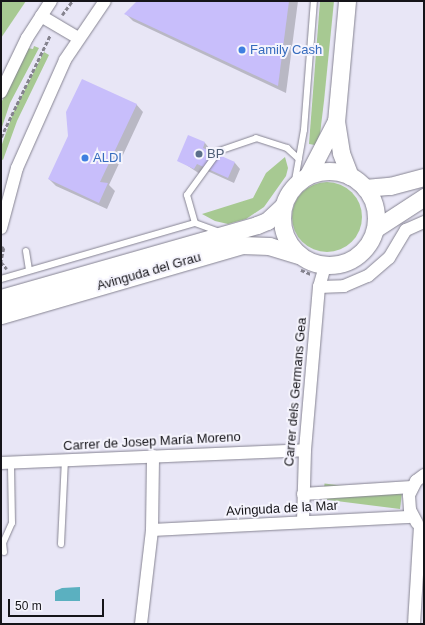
<!DOCTYPE html>
<html>
<head>
<meta charset="utf-8">
<style>
	body { margin:0 }
	#map { position:relative; width:425px; height:625px; overflow:hidden; background:#e8e6f6; font-family:Helvetica,sans-serif }
	div>[style] { position:absolute }
	[style*='--x'] { left:calc(var(--x)*1px); top:calc(var(--y)*1px); width:calc(var(--w)*1px); rotate:calc(var(--a)*1deg) }
	.green>* { inset:0; background:#a7c992; transform-origin:0 0 }
	.round { border-radius:50% }
	.water>* { inset:0; background:#5bb0c0 }
	.shadow>* { inset:0; background:#0003 }
	.building>* { inset:0; background:#c8befb }
	.path>* { height:2.5px; margin-top:-1.25px; transform-origin:0; background:repeating-linear-gradient(90deg,#85838e 0 4px,transparent 0 6px) }
	.roads { filter:drop-shadow(0 0 1px #868492) drop-shadow(0 0 1px #868492) }
	.service>* { height:6px; margin:-3px; padding:0 3px; transform-origin:3px; border-radius:3px; background:#fff }
	.minor>* { height:12px; margin:-6px; padding:0 6px; transform-origin:6px; border-radius:6px; background:#fff }
	.secondary>* { height:17px; margin:-8.5px; padding:0 8.5px; transform-origin:8.5px; border-radius:8.5px; background:#fff }
	.secondary>.ring { margin:-8.5px; padding:0; box-sizing:content-box; background:none; border:17px solid #fff; border-radius:50% }
	.dots>* { width:11px; height:11px; translate:-50% -50%; box-sizing:border-box; border:2px solid #f5f4fd; border-radius:50% }
	span { translate:-50% -50%; white-space:nowrap; text-align:center; line-height:1.15; -webkit-text-stroke:4px #f5f4fd; paint-order:stroke }
	.shop-label { font-size:13px; color:#366cbe }
	.left { translate:0 -50%; text-align:left }
	.service-label { font-size:13px; color:#4e5e75 }
	.street-label { font-size:13px; color:#151419 }
	.frame { position:absolute; inset:0; border:2px solid #151419; pointer-events:none }
	.scale { position:absolute; left:8px; top:599px; width:96px; height:18px; box-sizing:border-box; border:2px solid #151419; border-top:0; padding-left:5px; font-size:12px; line-height:14px; white-space:nowrap; color:#151419; -webkit-text-stroke:3px #f5f4fd; paint-order:stroke }
</style>
</head>
<body>
<div id="map">
	<div class="green">
		<div style="clip-path:polygon(1px 1px,26px 1px,1px 38px)"></div>
		<div style="clip-path:polygon(320px 1px,334px 1px,324px 101px,320px 134px,315px 145px,309px 144px)"></div>
		<div style="clip-path:polygon(34px 46px,39px 48px,10px 103px,1px 130px,1px 103px,28px 48px,33px 49px)"></div>
		<div style="clip-path:polygon(44px 52px,49px 55px,17px 121px,3px 160px,1px 159px,1px 147px,13px 113px)"></div>
		<div style="clip-path:polygon(285px 157px,288px 168px,286px 176px,264px 207px,246px 219px,228px 224px,215px 221px,202px 214px,253px 198px,266px 173px)"></div>
		<div class="round" style="left:292px;top:182px;width:70px;height:70px"></div>
		<div style="left:402px;top:493px;width:16px;height:78px;rotate:97deg"></div>
	</div>
	<div class="water">
		<div style="clip-path:polygon(80px 587px,80px 601px,55px 601px,55px 591px,62px 588px)"></div>
	</div>
	<div class="shadow">
		<div style="clip-path:polygon(138px 1px,298px 1px,286px 93px,133px 21px,126px 14px)"></div>
		<div style="clip-path:polygon(136px 104px,143px 112px,109px 185px,115px 191px,107px 209px,56px 186px,49px 179px)"></div>
		<div style="clip-path:polygon(188px 137px,205px 143px,210px 149px,209px 152px,235px 163px,240px 169px,234px 183px,203px 169px,200px 174px,179px 160px)"></div>
	</div>
	<div class="building">
		<div style="clip-path:polygon(137px 1px,289px 1px,278px 86px,124px 14px)"></div>
		<div style="clip-path:polygon(82px 79px,137px 104px,100px 182px,108px 183px,99px 203px,48px 179px,68px 136px,66px 112px)"></div>
		<div style="clip-path:polygon(188px 135px,205px 142px,203px 148px,235px 162px,228px 178px,197px 164px,194px 169px,177px 161px)"></div>
	</div>
	<div class="path">
		<div style="--x:62;--y:15;--w:17;--a:-54"></div>
		<div style="--x:1;--y:137;--w:113;--a:-64.3"></div>
		<div style="--x:1;--y:247;--w:3;--a:18"></div>
		<div style="--x:4;--y:248;--w:14;--a:102"></div>
		<div style="--x:1;--y:262;--w:9;--a:49"></div>
		<div style="--x:301;--y:270;--w:11;--a:22"></div>
	</div>
	<div class="roads">
		<div class="service">
			<div style="--x:294;--y:186;--w:57;--a:-79.9"></div>
			<div style="--x:304;--y:130;--w:129;--a:-85.6"></div>
			<div style="--x:195;--y:223;--w:29;--a:-106"></div>
			<div style="--x:187;--y:195;--w:54;--a:-54"></div>
			<div style="--x:219;--y:151;--w:39;--a:-19"></div>
			<div style="--x:256;--y:138;--w:33;--a:18"></div>
			<div style="--x:287;--y:148;--w:16;--a:43"></div>
			<div style="--x:26;--y:251;--w:19;--a:81"></div>
			<div style="--x:1;--y:279;--w:202;--a:-16.1"></div>
			<div style="--x:195;--y:223;--w:27;--a:20"></div>
			<div style="--x:61;--y:544;--w:84;--a:-87.3"></div>
			<div style="--x:4;--y:552;--w:9;--a:-96"></div>
			<div style="--x:3;--y:543;--w:22;--a:-66"></div>
			<div style="--x:12;--y:523;--w:59;--a:-91"></div>
		</div>
		<div class="minor">
			<div style="--x:41;--y:16;--w:43;--a:30.7"></div>
			<div style="--x:1;--y:92;--w:60;--a:-64.3"></div>
			<div style="--x:27;--y:38;--w:44;--a:-57"></div>
			<div style="--x:1;--y:228;--w:62;--a:-75.1"></div>
			<div style="--x:17;--y:168;--w:118;--a:-66"></div>
			<div style="--x:65;--y:60;--w:71;--a:-55.9"></div>
			<div style="--x:319;--y:287;--w:25;--a:-2"></div>
			<div style="--x:344;--y:286;--w:26;--a:-23"></div>
			<div style="--x:368;--y:276;--w:28;--a:-41"></div>
			<div style="--x:389;--y:258;--w:33;--a:-59"></div>
			<div style="--x:406;--y:230;--w:20;--a:-24"></div>
			<div style="--x:1;--y:463;--w:304;--a:-2.4"></div>
			<div style="--x:303;--y:494;--w:109;--a:-3.7"></div>
			<div style="--x:303;--y:522;--w:72;--a:-88.4"></div>
			<div style="--x:305;--y:450;--w:164;--a:-85.1"></div>
			<div style="--x:319;--y:287;--w:22;--a:-74"></div>
			<div style="--x:417;--y:523;--w:15;--a:-118"></div>
			<div style="--x:410;--y:510;--w:15;--a:-94"></div>
			<div style="--x:409;--y:495;--w:16;--a:-63"></div>
			<div style="--x:416;--y:481;--w:10;--a:-37"></div>
			<div style="--x:152;--y:530;--w:261;--a:-2.9"></div>
			<div style="--x:141;--y:624;--w:95;--a:-83.3"></div>
			<div style="--x:152;--y:530;--w:74;--a:-89.2"></div>
			<div style="--x:414;--y:624;--w:97;--a:-86.5"></div>
		</div>
		<div class="secondary">
			<div style="--x:347;--y:1;--w:121;--a:95.2"></div>
			<div style="--x:336;--y:121;--w:32;--a:81"></div>
			<div style="--x:341;--y:153;--w:25;--a:69"></div>
			<div class="ring" style="left:282px;top:171px;width:77px;height:77px"></div>
			<div style="--x:308;--y:175;--w:61;--a:-62.6"></div>
			<div style="--x:365;--y:188;--w:25;--a:-5"></div>
			<div style="--x:390;--y:186;--w:35;--a:-15"></div>
			<div style="--x:375;--y:229;--w:59;--a:-33.1"></div>
			<div style="--x:1;--y:298;--w:266;--a:-15.9"></div>
			<div style="--x:257;--y:225;--w:11;--a:-22"></div>
			<div style="--x:267;--y:221;--w:22;--a:-43"></div>
			<div style="--x:1;--y:315;--w:251;--a:-16.2"></div>
			<div style="--x:242;--y:245;--w:27;--a:2"></div>
			<div style="--x:269;--y:246;--w:31;--a:17"></div>
		</div>
	</div>
	<div class="dots">
		<div style="left:242px;top:50px;background:#3f7fe0"></div>
		<div style="left:199px;top:154px;background:#5c6f8a"></div>
		<div style="left:85px;top:158px;background:#3f7fe0"></div>
	</div>
	<div class="shop-label">
		<span class="left" style="left:250px;top:50px">Family Cash</span>
		<span class="left" style="left:93px;top:158px">ALDI</span>
	</div>
	<div class="service-label">
		<span class="left" style="left:207px;top:154px">BP</span>
	</div>
	<div class="street-label">
		<span style="left:149px;top:272px;rotate:-16deg">Avinguda del Grau</span>
		<span style="left:296px;top:392px;rotate:-85deg">Carrer dels Germans Gea</span>
		<span style="left:152px;top:442px;rotate:-3deg">Carrer de Josep María Moreno</span>
		<span style="left:282px;top:509px;rotate:-3deg">Avinguda de la Mar</span>
	</div>
	<div class="frame"></div>
	<div class="scale">50 m</div>
</div>
</body>
</html>
